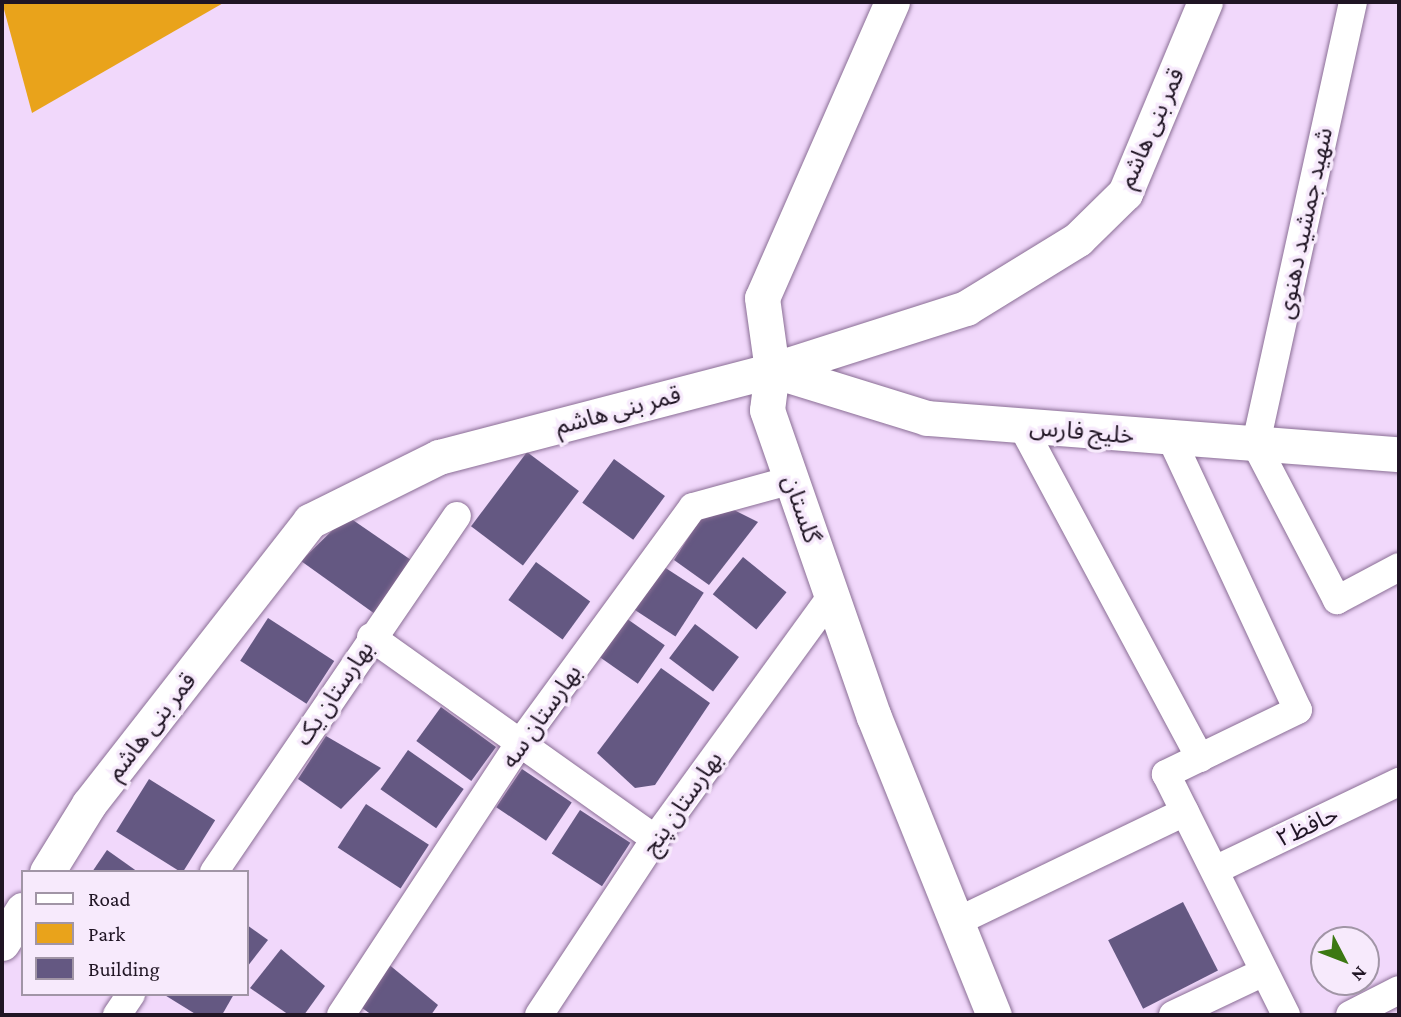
<!DOCTYPE html>
<html>
<head>
<meta charset="utf-8">
<style>
	body { margin:0 }
	#map { position:relative; width:1401px; height:1017px; overflow:hidden; background:#f1d8fb; font-family:"Crimson Pro","Noto Sans Arabic",serif }
	div>[style] { position:absolute }
	[style*='--x'] { left:calc(var(--x)*1px); top:calc(var(--y)*1px); width:calc(var(--w)*1px); rotate:calc(var(--a)*1deg) }
	.green>* { inset:0; background:#e9a31b }
	.building>* { inset:0; background:#645882; transform-origin:0 0 }
	.roads { filter:drop-shadow(0 0 2px #8a6e95) drop-shadow(0 0 2px #8a6e95) }
	.minor>* { height:28px; margin:-14px; padding:0 14px; transform-origin:14px; border-radius:14px; background:#fff }
	.tertiary>* { height:35px; margin:-17.5px; padding:0 17.5px; transform-origin:17.5px; border-radius:17.5px; background:#fff }
	span { translate:-50% -50%; white-space:nowrap; text-align:center; line-height:1.15; -webkit-text-stroke:7px #f7eafc; paint-order:stroke }
	.street-label { font-size:24px; color:#201524 }
	.frame { position:absolute; inset:0; border:4px solid #201524; pointer-events:none }
	.legend { position:absolute; left:21px; top:870px; width:228px; height:126px; box-sizing:border-box; background:#f7eafc; border:2px solid #a195a6; margin:0; padding:9px 12px; list-style:none; font-size:21px; color:#201524 }
	.legend li { display:flex; align-items:center; gap:14px; height:35px }
	.legend b { width:35px; border:2px solid #a195a6 }
	.north { position:absolute; left:1310px; top:926px; width:70px; height:70px; box-sizing:border-box; background:#f7eafc; border:2px solid #a195a6; border-radius:50%; rotate:132deg; font-size:19px; font-weight:700; line-height:28px; text-align:center; color:#201524 }
	.north::after { content:''; display:block; margin:auto; width:24px; height:32px; background:#3c7813; clip-path:polygon(50% 0,100% 100%,50% 72%,0 100%) }
</style>
</head>
<body>
<div id="map">
	<div class="green">
		<div style="clip-path:polygon(2px 2px,225px 2px,32px 113px)"></div>
	</div>
	<div class="building">
		<div style="left:527px;top:452px;width:65px;height:93px;rotate:37deg"></div>
		<div style="left:614px;top:459px;width:63px;height:54px;rotate:36deg"></div>
		<div style="clip-path:polygon(730px 508px,758px 522px,709px 585px,674px 560px,701px 518px)"></div>
		<div style="clip-path:polygon(347px 516px,414px 562px,375px 614px,301px 561px)"></div>
		<div style="left:743px;top:557px;width:56px;height:48px;rotate:39deg"></div>
		<div style="left:536px;top:562px;width:67px;height:47px;rotate:36deg"></div>
		<div style="left:661px;top:565px;width:51px;height:52px;rotate:33deg"></div>
		<div style="left:623px;top:616px;width:51px;height:47px;rotate:35deg"></div>
		<div style="left:268px;top:618px;width:79px;height:51px;rotate:33deg"></div>
		<div style="left:695px;top:624px;width:55px;height:43px;rotate:37deg"></div>
		<div style="clip-path:polygon(661px 668px,710px 703px,655px 785px,635px 788px,597px 753px)"></div>
		<div style="left:441px;top:707px;width:68px;height:42px;rotate:36deg"></div>
		<div style="clip-path:polygon(326px 736px,381px 768px,341px 809px,298px 779px)"></div>
		<div style="left:408px;top:750px;width:68px;height:48px;rotate:35deg"></div>
		<div style="left:522px;top:769px;width:60px;height:46px;rotate:34deg"></div>
		<div style="left:149px;top:779px;width:78px;height:62px;rotate:32deg"></div>
		<div style="left:366px;top:804px;width:75px;height:52px;rotate:33deg"></div>
		<div style="left:580px;top:810px;width:60px;height:52px;rotate:33deg"></div>
		<div style="clip-path:polygon(107px 850px,138px 872px,92px 872px)"></div>
		<div style="left:1183px;top:902px;width:77px;height:84px;rotate:63deg"></div>
		<div style="clip-path:polygon(247px 925px,268px 940px,247px 967px)"></div>
		<div style="clip-path:polygon(281px 949px,325px 986px,304px 1015px,289px 1015px,250px 988px)"></div>
		<div style="clip-path:polygon(387px 963px,438px 1005px,431px 1015px,372px 1015px,362px 1008px)"></div>
		<div style="clip-path:polygon(163px 994px,234px 994px,222px 1015px,197px 1015px)"></div>
	</div>
	<div class="roads">
		<div class="minor">
			<div style="--x:1353;--y:2;--w:453;--a:102.4"></div>
			<div style="--x:1256;--y:445;--w:175;--a:62.4"></div>
			<div style="--x:1337;--y:600;--w:70;--a:-28"></div>
			<div style="--x:1022;--y:426;--w:377;--a:61.8"></div>
			<div style="--x:1171;--y:438;--w:300;--a:65"></div>
			<div style="--x:1298;--y:710;--w:147;--a:154.1"></div>
			<div style="--x:1166;--y:774;--w:269;--a:63.5"></div>
			<div style="--x:371;--y:637;--w:349;--a:35.4"></div>
			<div style="--x:1215;--y:870;--w:204;--a:-25.6"></div>
			<div style="--x:214;--y:872;--w:431;--a:-55.7"></div>
			<div style="--x:956;--y:922;--w:254;--a:-25.7"></div>
			<div style="--x:117;--y:1015;--w:25;--a:-56"></div>
			<div style="--x:341;--y:1015;--w:322;--a:-56.7"></div>
			<div style="--x:518;--y:746;--w:296;--a:-53.8"></div>
			<div style="--x:693;--y:507;--w:103;--a:-15.3"></div>
			<div style="--x:539;--y:1015;--w:211;--a:-56.6"></div>
			<div style="--x:655;--y:839;--w:301;--a:-54"></div>
			<div style="--x:1173;--y:1015;--w:98;--a:-25.3"></div>
			<div style="--x:1350;--y:1015;--w:55;--a:-27"></div>
		</div>
		<div class="tertiary">
			<div style="--x:892;--y:2;--w:323;--a:113.7"></div>
			<div style="--x:762;--y:298;--w:73;--a:82.1"></div>
			<div style="--x:772;--y:370;--w:40;--a:97.1"></div>
			<div style="--x:767;--y:410;--w:325;--a:70.8"></div>
			<div style="--x:874;--y:717;--w:321;--a:68.1"></div>
			<div style="--x:772;--y:370;--w:162;--a:17.2"></div>
			<div style="--x:927;--y:418;--w:473;--a:4.4"></div>
			<div style="--x:47;--y:872;--w:80;--a:-58.3"></div>
			<div style="--x:89;--y:804;--w:359;--a:-52"></div>
			<div style="--x:310;--y:521;--w:144;--a:-26.4"></div>
			<div style="--x:439;--y:457;--w:344;--a:-14.6"></div>
			<div style="--x:772;--y:370;--w:204;--a:-17.7"></div>
			<div style="--x:966;--y:308;--w:132;--a:-31.6"></div>
			<div style="--x:1078;--y:239;--w:66;--a:-44.4"></div>
			<div style="--x:1125;--y:193;--w:207;--a:-67.3"></div>
			<div style="--x:2;--y:943;--w:39;--a:-58"></div>
		</div>
	</div>
	<div class="street-label">
		<span style="left:1151px;top:128px;rotate:-66deg">قمر بنی هاشم</span>
		<span style="left:1304px;top:223px;rotate:-78deg">شهید جمشید دهنوی</span>
		<span style="left:618px;top:410px;rotate:-15deg">قمر بنی هاشم</span>
		<span style="left:1082px;top:431px;rotate:5deg">خلیج فارس</span>
		<span style="left:802px;top:509px;rotate:71deg">گلستان</span>
		<span style="left:334px;top:693px;rotate:-56deg">بهارستان یک</span>
		<span style="left:541px;top:716px;rotate:-55deg">بهارستان سه</span>
		<span style="left:151px;top:726px;rotate:-52deg">قمر بنی هاشم</span>
		<span style="left:682px;top:803px;rotate:-55deg">بهارستان پنج</span>
		<span style="left:1307px;top:826px;rotate:-25deg">حافظ۲</span>
	</div>
	<div class="frame"></div>
	<ul class="legend">
	<li><b style="height:9px;background:#fff"></b>Road</li>
	<li><b style="height:19px;background:#e9a31b"></b>Park</li>
	<li><b style="height:19px;background:#645882"></b>Building</li>
	</ul>
	<div class="north">N</div>
</div>
</body>
</html>
